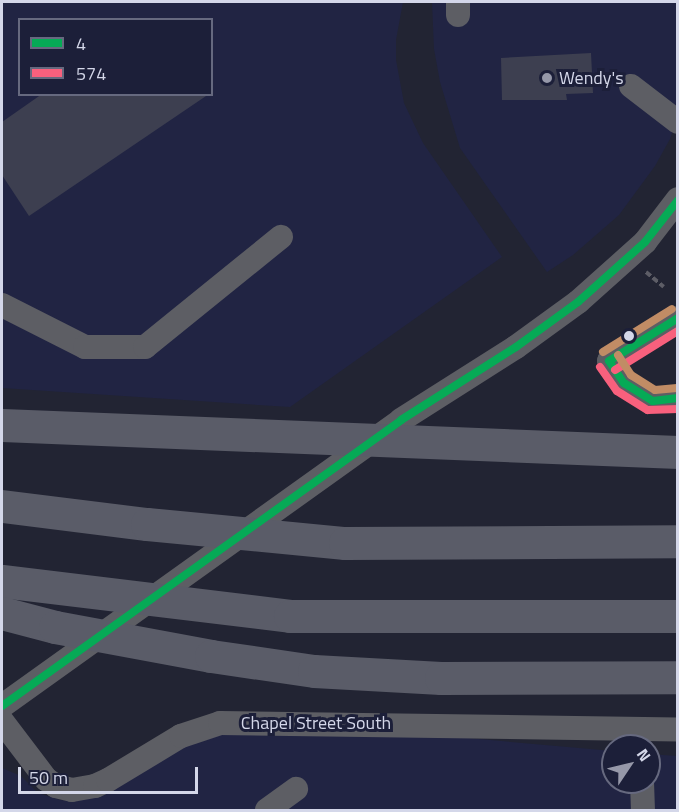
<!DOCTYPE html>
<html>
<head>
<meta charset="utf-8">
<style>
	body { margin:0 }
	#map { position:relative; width:679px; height:812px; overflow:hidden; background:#222433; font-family:"Titillium Web",sans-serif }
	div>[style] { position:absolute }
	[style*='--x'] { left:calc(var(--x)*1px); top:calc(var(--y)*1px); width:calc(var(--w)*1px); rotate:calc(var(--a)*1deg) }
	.built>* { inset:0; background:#212443 }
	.building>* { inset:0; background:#3d3f50 }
	.path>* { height:4px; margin-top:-2px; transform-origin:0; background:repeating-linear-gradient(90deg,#5d5d66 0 6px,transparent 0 9px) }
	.minor>* { height:24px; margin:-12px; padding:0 12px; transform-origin:12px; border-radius:12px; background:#5d5e64 }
	.highway>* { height:33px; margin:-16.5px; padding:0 16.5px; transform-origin:16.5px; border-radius:16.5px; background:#5a5c68 }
	.bus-1>* { height:8px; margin:-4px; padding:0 4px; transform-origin:4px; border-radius:4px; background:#06aa56 }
	.bus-2>* { height:8px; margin:-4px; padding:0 4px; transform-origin:4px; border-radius:4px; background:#f8607d }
	.bus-3>* { height:8px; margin:-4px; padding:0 4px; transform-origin:4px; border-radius:4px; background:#c18c65 }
	.dots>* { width:16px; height:16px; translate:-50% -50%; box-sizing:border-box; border:3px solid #1c1f39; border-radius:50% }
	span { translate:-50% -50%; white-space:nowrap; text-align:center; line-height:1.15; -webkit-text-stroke:6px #1c1f39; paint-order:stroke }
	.poi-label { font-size:18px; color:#d4d7e9 }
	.left { translate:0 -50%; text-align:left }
	.street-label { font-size:18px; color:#d4d7e9 }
	.frame { position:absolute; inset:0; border:3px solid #d4d7e9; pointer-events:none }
	.legend { position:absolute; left:18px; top:18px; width:195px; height:78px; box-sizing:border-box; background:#1c1f39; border:2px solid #66697f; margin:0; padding:8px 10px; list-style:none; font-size:18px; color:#d4d7e9 }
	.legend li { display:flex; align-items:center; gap:12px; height:30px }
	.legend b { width:30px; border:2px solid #66697f }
	.north { position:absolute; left:601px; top:734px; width:60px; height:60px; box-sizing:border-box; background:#1c1f39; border:2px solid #66697f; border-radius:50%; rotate:55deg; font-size:16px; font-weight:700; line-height:24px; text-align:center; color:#d4d7e9 }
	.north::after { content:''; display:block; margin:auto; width:21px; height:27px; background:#9698a9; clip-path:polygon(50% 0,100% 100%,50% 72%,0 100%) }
	.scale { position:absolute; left:18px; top:767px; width:180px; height:27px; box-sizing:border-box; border:3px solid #d4d7e9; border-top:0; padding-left:8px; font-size:18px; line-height:21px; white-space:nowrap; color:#d4d7e9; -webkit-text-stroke:4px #1c1f39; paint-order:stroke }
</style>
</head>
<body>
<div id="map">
	<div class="built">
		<div style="clip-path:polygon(evenodd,2px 2px,403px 2px,396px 40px,396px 60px,404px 103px,423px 143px,502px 257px,290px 407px,2px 388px,2px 2px,20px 20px,212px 20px,212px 94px,20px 94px,20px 20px)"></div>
		<div style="clip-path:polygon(432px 2px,677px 2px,677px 119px,670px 139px,655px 166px,619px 215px,573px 255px,547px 272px,460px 148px,440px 82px,434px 49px)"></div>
		<div style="clip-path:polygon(288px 722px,613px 751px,613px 782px,649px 782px,649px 754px,677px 756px,677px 810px,2px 810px,2px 768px,21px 776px,38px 793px,60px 800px,71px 801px,200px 735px)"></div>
	</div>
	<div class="building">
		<div style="clip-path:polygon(591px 53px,593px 93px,566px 94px,567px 100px,502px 100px,501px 58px)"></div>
		<div style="clip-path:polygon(42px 94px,209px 94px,29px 216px,2px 175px,2px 122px)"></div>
	</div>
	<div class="path">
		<div style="--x:646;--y:272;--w:23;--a:40"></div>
	</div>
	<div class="minor">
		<div style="--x:458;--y:15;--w:13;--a:-90"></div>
		<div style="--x:631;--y:86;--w:59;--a:37.5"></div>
		<div style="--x:2;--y:305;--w:93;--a:26.8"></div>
		<div style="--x:85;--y:347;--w:60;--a:0"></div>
		<div style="--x:145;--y:347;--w:175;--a:-39"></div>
		<div style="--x:678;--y:318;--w:81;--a:148.1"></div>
		<div style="--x:609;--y:361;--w:27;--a:56"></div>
		<div style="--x:624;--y:383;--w:34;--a:32"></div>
		<div style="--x:653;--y:401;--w:25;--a:-7"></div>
		<div style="--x:2;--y:706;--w:491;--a:-35.6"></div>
		<div style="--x:401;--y:420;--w:136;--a:-32.4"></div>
		<div style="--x:516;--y:347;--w:77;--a:-36"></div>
		<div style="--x:578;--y:302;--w:90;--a:-41.8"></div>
		<div style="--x:645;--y:242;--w:54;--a:-52.5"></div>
		<div style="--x:2;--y:721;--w:73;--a:52.8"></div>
		<div style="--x:46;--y:779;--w:12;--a:35"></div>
		<div style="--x:56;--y:786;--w:16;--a:14"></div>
		<div style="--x:72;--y:790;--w:23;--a:-10"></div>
		<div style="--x:95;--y:786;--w:14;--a:-25"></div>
		<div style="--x:108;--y:780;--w:85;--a:-31.1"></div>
		<div style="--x:181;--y:736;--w:41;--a:-18.4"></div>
		<div style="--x:220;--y:723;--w:458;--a:0.8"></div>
		<div style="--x:642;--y:782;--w:28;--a:88"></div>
		<div style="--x:267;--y:810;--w:36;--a:-36"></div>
	</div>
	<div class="highway">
		<div style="--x:2;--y:425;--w:677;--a:2.29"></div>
		<div style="--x:2;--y:506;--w:146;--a:7.1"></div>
		<div style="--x:147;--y:524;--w:199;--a:5.5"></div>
		<div style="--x:345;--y:543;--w:333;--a:-0.3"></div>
		<div style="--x:2;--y:581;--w:290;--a:6.9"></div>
		<div style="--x:290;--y:616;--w:388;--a:0"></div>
		<div style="--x:2;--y:613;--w:55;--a:14.8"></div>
		<div style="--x:55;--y:627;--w:159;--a:10.5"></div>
		<div style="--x:211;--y:656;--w:104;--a:8.3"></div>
		<div style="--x:314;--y:671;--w:127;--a:3.2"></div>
		<div style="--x:441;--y:678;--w:237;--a:-0.2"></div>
	</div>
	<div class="bus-1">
		<div style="--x:609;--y:361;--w:27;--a:56"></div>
		<div style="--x:624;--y:383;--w:34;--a:32"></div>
		<div style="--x:653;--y:401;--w:25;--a:-7"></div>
		<div style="--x:609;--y:361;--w:81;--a:-31.9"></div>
		<div style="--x:2;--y:706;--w:491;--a:-35.6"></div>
		<div style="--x:401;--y:420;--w:136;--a:-32.4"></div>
		<div style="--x:516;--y:347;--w:77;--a:-36"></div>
		<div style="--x:578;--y:302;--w:90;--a:-41.8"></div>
		<div style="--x:645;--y:242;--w:53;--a:-51.8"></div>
	</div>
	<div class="bus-2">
		<div style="--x:600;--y:367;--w:29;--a:55"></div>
		<div style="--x:617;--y:391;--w:36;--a:32"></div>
		<div style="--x:648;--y:410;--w:30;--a:-2"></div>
		<div style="--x:615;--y:370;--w:74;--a:-31.8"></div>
	</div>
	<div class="bus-3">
		<div style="--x:603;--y:352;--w:81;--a:-31.9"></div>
		<div style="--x:618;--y:355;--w:24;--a:57"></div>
		<div style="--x:631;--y:375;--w:28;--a:32"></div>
		<div style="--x:655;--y:390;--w:22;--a:-5"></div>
	</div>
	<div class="dots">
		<div style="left:547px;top:78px;background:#9698a9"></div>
		<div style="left:629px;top:336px;background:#d4d7e9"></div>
	</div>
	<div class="poi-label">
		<span class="left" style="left:559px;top:78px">Wendy's</span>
	</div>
	<div class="street-label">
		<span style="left:316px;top:723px">Chapel Street South</span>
	</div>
	<div class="frame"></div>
	<ul class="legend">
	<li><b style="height:8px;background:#06aa56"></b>4</li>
	<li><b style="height:8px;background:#f8607d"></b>574</li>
	</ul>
	<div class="north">N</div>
	<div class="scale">50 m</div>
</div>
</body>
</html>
